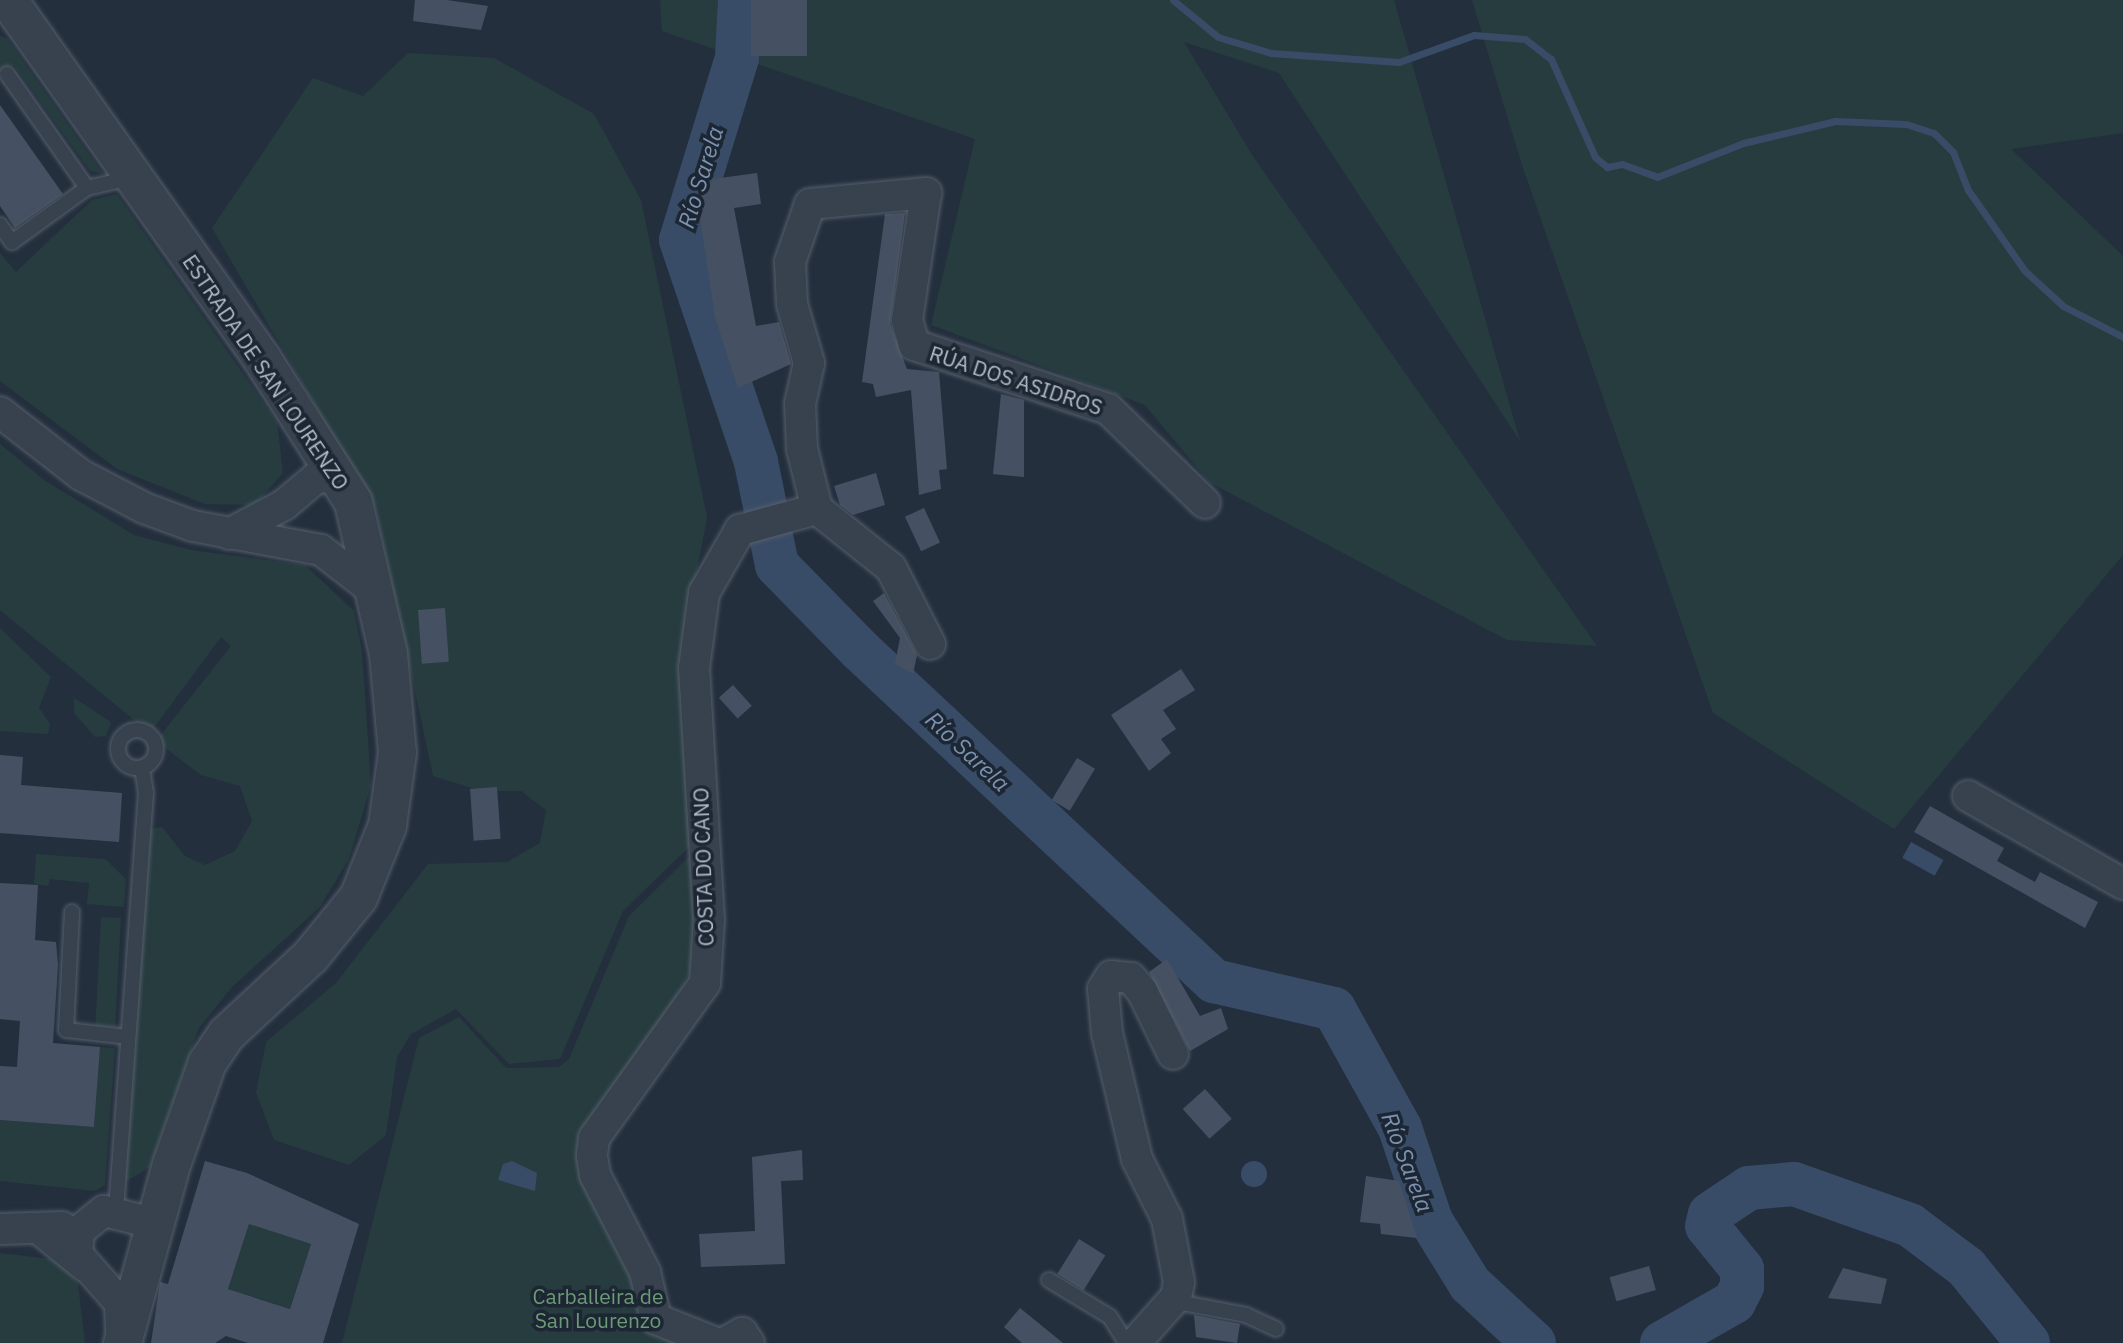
<!DOCTYPE html>
<html>
<head>
<meta charset="utf-8">
<style>
	body { margin:0 }
	#map { position:relative; width:2123px; height:1343px; overflow:hidden; background:#242f3e; font-family:"IBM Plex Sans",sans-serif }
	div>[style] { position:absolute }
	[style*='--x'] { left:calc(var(--x)*1px); top:calc(var(--y)*1px); width:calc(var(--w)*1px); rotate:calc(var(--a)*1deg) }
	.green>* { inset:0; background:#263c3f; transform-origin:0 0 }
	.water>* { inset:0; background:#394c67; transform-origin:0 0 }
	.round { border-radius:50% }
	.stream>* { height:7px; margin:-3.5px; padding:0 3.5px; transform-origin:3.5px; border-radius:3.5px; background:#394c67 }
	.river>* { height:44px; margin:-22px; padding:0 22px; transform-origin:22px; border-radius:22px; background:#394c67 }
	.building>* { inset:0; background:#455162; transform-origin:0 0 }
	.roads { filter:drop-shadow(0 0 2px #565f6c) drop-shadow(0 0 2px #565f6c) }
	.service>* { height:14px; margin:-7px; padding:0 7px; transform-origin:7px; border-radius:7px; background:#38414e }
	.service>.ring { margin:-7px; padding:0; box-sizing:content-box; background:none; border:14px solid #38414e; border-radius:50% }
	.minor>* { height:30px; margin:-15px; padding:0 15px; transform-origin:15px; border-radius:15px; background:#38414e }
	.tertiary>* { height:37px; margin:-18.5px; padding:0 18.5px; transform-origin:18.5px; border-radius:18.5px; background:#38414e }
	span { translate:-50% -50%; white-space:nowrap; text-align:center; line-height:1.15; -webkit-text-stroke:7px #1d2633; paint-order:stroke }
	.street-label { font-size:21px; color:#b4bcc9 }
	.park-label { font-size:21px; color:#6b9a76 }
	.water-label { font-size:23px; color:#7c92b1; font-style:italic }
</style>
</head>
<body>
<div id="map">
	<div class="green">
		<div style="clip-path:polygon(660px 0,1394px 0,1520px 441px,1279px 73px,1184px 42px,1254px 158px,1597px 646px,1507px 640px,1209px 482px,1145px 405px,931px 325px,975px 139px,662px 31px)"></div>
		<div style="clip-path:polygon(1472px 0,2123px 0,2123px 133px,2011px 149px,2123px 256px,2123px 555px,1894px 829px,1713px 713px,1522px 165px)"></div>
		<div style="clip-path:polygon(0 36px,7px 38px,103px 174px,90px 171px,14px 65px,0 75px)"></div>
		<div style="clip-path:polygon(408px 53px,494px 58px,594px 114px,641px 200px,707px 517px,685px 636px,692px 844px,623px 911px,560px 1059px,509px 1064px,456px 1009px,411px 1034px,397px 1057px,386px 1135px,349px 1165px,274px 1140px,256px 1092px,266px 1042px,336px 983px,428px 864px,507px 862px,540px 843px,546px 810px,521px 791px,481px 791px,433px 776px,376px 509px,212px 228px,313px 78px,363px 96px)"></div>
		<div style="clip-path:polygon(117px 194px,277px 422px,283px 473px,255px 505px,205px 504px,117px 469px,0 381px,0 253px,16px 272px,92px 200px)"></div>
		<div style="clip-path:polygon(0 444px,44px 480px,134px 535px,191px 550px,305px 565px,354px 611px,362px 650px,371px 785px,349px 859px,320px 907px,232px 987px,199px 1028px,150px 1167px,125px 1182px,150px 829px,162px 827px,185px 856px,205px 865px,235px 851px,252px 821px,240px 786px,201px 775px,156px 741px,231px 646px,221px 637px,150px 733px,0 610px)"></div>
		<div style="clip-path:polygon(0 628px,51px 677px,39px 708px,50px 724px,48px 734px,0 731px)"></div>
		<div style="clip-path:polygon(74px 698px,111px 722px,106px 736px,95px 737px,74px 713px)"></div>
		<div style="clip-path:polygon(36px 854px,105px 859px,126px 879px,124px 907px,87px 904px,89px 883px,50px 879px,48px 886px,34px 884px)"></div>
		<div style="clip-path:polygon(692px 854px,695px 961px,664px 1024px,581px 1134px,660px 1329px,674px 1343px,342px 1343px,419px 1038px,459px 1017px,506px 1068px,559px 1067px,569px 1059px,629px 916px)"></div>
		<div style="left:101px;top:917px;width:20px;height:109px;rotate:3deg"></div>
		<div style="clip-path:polygon(100px 1047px,115px 1048px,105px 1185px,95px 1191px,0 1181px,0 1120px,94px 1127px)"></div>
		<div style="left:249px;top:1224px;width:65px;height:68px;rotate:18deg"></div>
		<div style="clip-path:polygon(0 1253px,60px 1260px,78px 1284px,85px 1343px,0 1343px)"></div>
	</div>
	<div class="water">
		<div style="left:1911px;top:842px;width:37px;height:18px;rotate:29deg"></div>
		<div style="clip-path:polygon(512px 1161px,537px 1173px,535px 1191px,498px 1180px,503px 1164px)"></div>
		<div class="round" style="left:1241px;top:1161px;width:26px;height:26px"></div>
	</div>
	<div class="stream">
		<div style="--x:1173;--y:0;--w:58;--a:39.4"></div>
		<div style="--x:1218;--y:37;--w:55;--a:16.8"></div>
		<div style="--x:1271;--y:53;--w:128;--a:4"></div>
		<div style="--x:1399;--y:62;--w:80;--a:-19.8"></div>
		<div style="--x:1474;--y:35;--w:51;--a:4.5"></div>
		<div style="--x:1525;--y:39;--w:33;--a:38"></div>
		<div style="--x:1551;--y:59;--w:107;--a:65.8"></div>
		<div style="--x:1595;--y:157;--w:16;--a:40"></div>
		<div style="--x:1607;--y:167;--w:15;--a:-11"></div>
		<div style="--x:1622;--y:164;--w:37;--a:20"></div>
		<div style="--x:1657;--y:177;--w:92;--a:-21.6"></div>
		<div style="--x:1743;--y:143;--w:95;--a:-13.4"></div>
		<div style="--x:1835;--y:121;--w:71;--a:2.4"></div>
		<div style="--x:1906;--y:124;--w:29;--a:18"></div>
		<div style="--x:1934;--y:133;--w:27;--a:45"></div>
		<div style="--x:1953;--y:152;--w:41;--a:68.5"></div>
		<div style="--x:1968;--y:190;--w:99;--a:54.9"></div>
		<div style="--x:2025;--y:271;--w:52;--a:42.6"></div>
		<div style="--x:2063;--y:306;--w:68;--a:27.3"></div>
	</div>
	<div class="river">
		<div style="--x:740;--y:0;--w:58;--a:93"></div>
		<div style="--x:737;--y:58;--w:190;--a:107.1"></div>
		<div style="--x:681;--y:240;--w:234;--a:71.3"></div>
		<div style="--x:756;--y:462;--w:105;--a:78.5"></div>
		<div style="--x:777;--y:565;--w:119;--a:45.7"></div>
		<div style="--x:860;--y:650;--w:485;--a:43.1"></div>
		<div style="--x:1214;--y:981;--w:123;--a:13.1"></div>
		<div style="--x:1334;--y:1009;--w:136;--a:61"></div>
		<div style="--x:1400;--y:1128;--w:98;--a:71.6"></div>
		<div style="--x:1431;--y:1221;--w:74;--a:58.2"></div>
		<div style="--x:1470;--y:1284;--w:87;--a:42.7"></div>
		<div style="--x:1662;--y:1343;--w:83;--a:-29.7"></div>
		<div style="--x:1734;--y:1302;--w:18;--a:-63"></div>
		<div style="--x:1742;--y:1286;--w:17;--a:-90"></div>
		<div style="--x:1742;--y:1269;--w:55;--a:-129.1"></div>
		<div style="--x:1707;--y:1226;--w:12;--a:-76"></div>
		<div style="--x:1710;--y:1214;--w:47;--a:-33.7"></div>
		<div style="--x:1749;--y:1188;--w:45;--a:-5.1"></div>
		<div style="--x:1794;--y:1184;--w:123;--a:19.5"></div>
		<div style="--x:1910;--y:1225;--w:70;--a:36.9"></div>
		<div style="--x:1966;--y:1267;--w:98;--a:50.8"></div>
	</div>
	<div class="building">
		<div style="clip-path:polygon(415px 0,447px 0,488px 6px,481px 30px,413px 21px)"></div>
		<div style="left:751px;top:0;width:56px;height:56px"></div>
		<div style="clip-path:polygon(0 105px,63px 194px,15px 228px,0 206px)"></div>
		<div style="clip-path:polygon(757px 173px,761px 204px,734px 208px,756px 326px,779px 322px,791px 364px,738px 388px,715px 317px,698px 203px,713px 179px)"></div>
		<div style="clip-path:polygon(905px 213px,890px 324px,907px 369px,939px 372px,947px 469px,939px 470px,941px 489px,919px 495px,911px 390px,876px 397px,873px 384px,862px 382px,885px 214px)"></div>
		<div style="clip-path:polygon(1001px 394px,1024px 400px,1024px 477px,993px 474px)"></div>
		<div style="clip-path:polygon(876px 473px,885px 505px,853px 515px,840px 505px,834px 486px)"></div>
		<div style="left:924px;top:508px;width:38px;height:21px;rotate:65deg"></div>
		<div style="clip-path:polygon(884px 593px,917px 655px,913px 674px,895px 664px,900px 638px,873px 601px)"></div>
		<div style="left:445px;top:608px;width:54px;height:27px;rotate:86deg"></div>
		<div style="clip-path:polygon(1181px 669px,1195px 690px,1163px 710px,1176px 729px,1161px 739px,1171px 753px,1149px 771px,1111px 715px)"></div>
		<div style="left:733px;top:685px;width:28px;height:19px;rotate:48deg"></div>
		<div style="clip-path:polygon(0 755px,23px 757px,21px 785px,122px 793px,119px 842px,0 833px)"></div>
		<div style="left:1077px;top:758px;width:21px;height:49px;rotate:31deg"></div>
		<div style="left:497px;top:787px;width:52px;height:27px;rotate:86deg"></div>
		<div style="clip-path:polygon(1930px 806px,2004px 848px,1997px 861px,2035px 882px,2040px 872px,2098px 902px,2085px 928px,1914px 832px)"></div>
		<div style="clip-path:polygon(0 883px,38px 885px,35px 940px,56px 942px,58px 965px,53px 1043px,100px 1047px,94px 1127px,0 1120px,0 1066px,17px 1067px,20px 1021px,0 1019px)"></div>
		<div style="clip-path:polygon(1167px 959px,1200px 1016px,1221px 1008px,1228px 1029px,1190px 1051px,1149px 972px)"></div>
		<div style="left:1205px;top:1089px;width:40px;height:30px;rotate:48deg"></div>
		<div style="clip-path:polygon(802px 1150px,803px 1180px,781px 1181px,785px 1264px,701px 1267px,699px 1234px,755px 1231px,752px 1157px)"></div>
		<div style="clip-path:polygon(evenodd,205px 1161px,247px 1173px,359px 1224px,323px 1343px,248px 1343px,226px 1336px,215px 1343px,151px 1343px,160px 1282px,168px 1284px,205px 1161px,249px 1224px,311px 1244px,290px 1309px,228px 1289px,249px 1224px)"></div>
		<div style="clip-path:polygon(1366px 1176px,1399px 1181px,1417px 1238px,1381px 1234px,1380px 1224px,1360px 1222px)"></div>
		<div style="left:1079px;top:1239px;width:31px;height:41px;rotate:32deg"></div>
		<div style="left:1649px;top:1266px;width:25px;height:41px;rotate:74deg"></div>
		<div style="clip-path:polygon(1843px 1268px,1887px 1279px,1881px 1304px,1828px 1298px)"></div>
		<div style="clip-path:polygon(1020px 1308px,1063px 1343px,1022px 1343px,1004px 1327px)"></div>
		<div style="clip-path:polygon(1194px 1315px,1240px 1324px,1237px 1343px,1196px 1337px)"></div>
	</div>
	<div class="roads">
		<div class="service">
			<div style="--x:7;--y:74;--w:139;--a:54.9"></div>
			<div style="--x:87;--y:188;--w:44;--a:-13.1"></div>
			<div style="--x:0;--y:225;--w:21;--a:55"></div>
			<div style="--x:12;--y:242;--w:92;--a:-35.8"></div>
			<div class="ring" style="left:118px;top:730px;width:24px;height:24px"></div>
			<div style="--x:72;--y:912;--w:118;--a:92.9"></div>
			<div style="--x:66;--y:1030;--w:62;--a:6.4"></div>
			<div style="--x:116;--y:1211;--w:419;--a:-85.9"></div>
			<div style="--x:146;--y:793;--w:26;--a:-99"></div>
			<div style="--x:1049;--y:1280;--w:71;--a:31.2"></div>
			<div style="--x:1110;--y:1317;--w:31;--a:58"></div>
			<div style="--x:1172;--y:1301;--w:75;--a:10.7"></div>
			<div style="--x:1246;--y:1315;--w:33;--a:25"></div>
		</div>
		<div class="minor">
			<div style="--x:0;--y:412;--w:103;--a:37.9"></div>
			<div style="--x:81;--y:475;--w:71;--a:27.6"></div>
			<div style="--x:144;--y:508;--w:52;--a:20.2"></div>
			<div style="--x:193;--y:526;--w:130;--a:10.6"></div>
			<div style="--x:321;--y:550;--w:67;--a:37.7"></div>
			<div style="--x:229;--y:534;--w:62;--a:-27.8"></div>
			<div style="--x:284;--y:505;--w:42;--a:-40.2"></div>
			<div style="--x:316;--y:478;--w:23;--a:-5"></div>
			<div style="--x:930;--y:644;--w:85;--a:-117.2"></div>
			<div style="--x:891;--y:568;--w:95;--a:-141.4"></div>
			<div style="--x:817;--y:509;--w:62;--a:-104"></div>
			<div style="--x:802;--y:449;--w:45;--a:-92.5"></div>
			<div style="--x:800;--y:404;--w:42;--a:-77.6"></div>
			<div style="--x:809;--y:363;--w:61;--a:-106.1"></div>
			<div style="--x:792;--y:304;--w:42;--a:-92.7"></div>
			<div style="--x:790;--y:262;--w:61;--a:-71"></div>
			<div style="--x:810;--y:204;--w:117;--a:-5.4"></div>
			<div style="--x:926;--y:193;--w:128;--a:98.5"></div>
			<div style="--x:907;--y:320;--w:26;--a:74"></div>
			<div style="--x:914;--y:345;--w:204;--a:18.3"></div>
			<div style="--x:1108;--y:409;--w:135;--a:44.1"></div>
			<div style="--x:1968;--y:796;--w:178;--a:29.6"></div>
			<div style="--x:0;--y:1229;--w:62;--a:-1.8"></div>
			<div style="--x:43;--y:1232;--w:55;--a:39.1"></div>
			<div style="--x:121;--y:1332;--w:29;--a:-92"></div>
			<div style="--x:120;--y:1303;--w:65;--a:-131.3"></div>
			<div style="--x:77;--y:1254;--w:23;--a:-85"></div>
			<div style="--x:79;--y:1231;--w:32;--a:-39"></div>
			<div style="--x:104;--y:1211;--w:50;--a:13.8"></div>
			<div style="--x:716;--y:1343;--w:65;--a:-158.2"></div>
			<div style="--x:656;--y:1319;--w:48;--a:-103.2"></div>
			<div style="--x:645;--y:1272;--w:109;--a:-117.3"></div>
			<div style="--x:595;--y:1175;--w:20;--a:-99"></div>
			<div style="--x:592;--y:1155;--w:17;--a:-83"></div>
			<div style="--x:594;--y:1138;--w:191;--a:-54.4"></div>
			<div style="--x:705;--y:983;--w:63;--a:-86.4"></div>
			<div style="--x:709;--y:920;--w:252;--a:-93.4"></div>
			<div style="--x:694;--y:668;--w:76;--a:-82.4"></div>
			<div style="--x:704;--y:593;--w:73;--a:-60.3"></div>
			<div style="--x:740;--y:530;--w:80;--a:-15.3"></div>
			<div style="--x:724;--y:1343;--w:21;--a:-29"></div>
			<div style="--x:742;--y:1333;--w:12;--a:55"></div>
			<div style="--x:1135;--y:1343;--w:62;--a:-48.3"></div>
			<div style="--x:1176;--y:1297;--w:15;--a:-79"></div>
			<div style="--x:1179;--y:1282;--w:64;--a:-100.8"></div>
			<div style="--x:1167;--y:1219;--w:67;--a:-116.6"></div>
			<div style="--x:1137;--y:1159;--w:130;--a:-103.4"></div>
			<div style="--x:1107;--y:1033;--w:44;--a:-95.2"></div>
			<div style="--x:1103;--y:989;--w:15;--a:-58"></div>
			<div style="--x:1111;--y:976;--w:20;--a:6"></div>
			<div style="--x:1131;--y:978;--w:17;--a:50"></div>
			<div style="--x:1142;--y:991;--w:70;--a:63.8"></div>
		</div>
		<div class="tertiary">
			<div style="--x:8;--y:0;--w:440;--a:54.7"></div>
			<div style="--x:262;--y:359;--w:169;--a:57.5"></div>
			<div style="--x:353;--y:502;--w:156;--a:77"></div>
			<div style="--x:388;--y:654;--w:98;--a:84.8"></div>
			<div style="--x:397;--y:752;--w:74;--a:97.8"></div>
			<div style="--x:387;--y:825;--w:78;--a:111.9"></div>
			<div style="--x:358;--y:897;--w:76;--a:129.1"></div>
			<div style="--x:310;--y:956;--w:115;--a:137.1"></div>
			<div style="--x:226;--y:1034;--w:34;--a:124"></div>
			<div style="--x:207;--y:1062;--w:108;--a:109.4"></div>
			<div style="--x:171;--y:1164;--w:186;--a:105.3"></div>
		</div>
	</div>
	<div class="street-label">
		<span style="left:266px;top:372px;rotate:56deg">ESTRADA DE SAN LOURENZO</span>
		<span style="left:1016px;top:380px;rotate:18deg">RÚA DOS ASIDROS</span>
		<span style="left:703px;top:867px;rotate:-92deg">COSTA DO CANO</span>
	</div>
	<div class="park-label">
		<span style="left:598px;top:1308px">Carballeira de<br>San Lourenzo</span>
	</div>
	<div class="water-label">
		<span style="left:700px;top:177px;rotate:-73deg">Río Sarela</span>
		<span style="left:968px;top:751px;rotate:43deg">Río Sarela</span>
		<span style="left:1408px;top:1162px;rotate:69deg">Río Sarela</span>
	</div>
</div>
</body>
</html>
